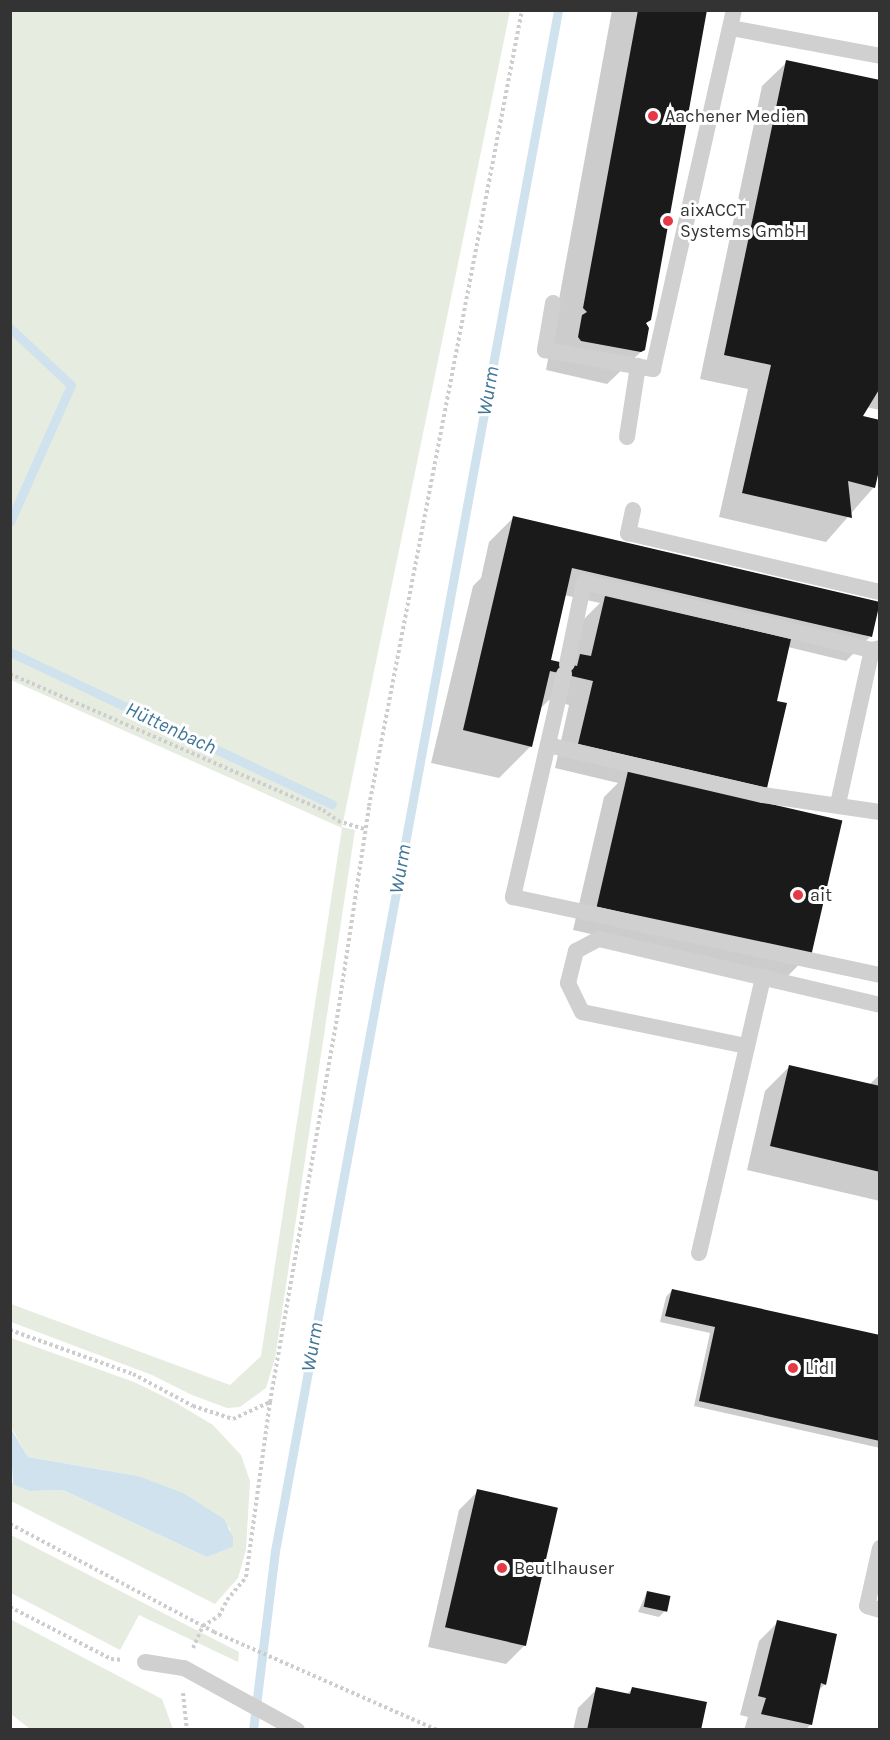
<!DOCTYPE html>
<html>
<head>
<meta charset="utf-8">
<style>
	body { margin:0 }
	#map { position:relative; width:890px; height:1740px; overflow:hidden; background:#fff; font-family:Karla,sans-serif }
	div>[style] { position:absolute }
	[style*='--x'] { left:calc(var(--x)*1px); top:calc(var(--y)*1px); width:calc(var(--w)*1px); rotate:calc(var(--a)*1deg) }
	.green>* { inset:0; background:#e6ecdf }
	.water>* { inset:0; background:#cfe2ee }
	.shadow>* { inset:0; background:#0003 }
	.stream>* { height:9px; margin:-4.5px; padding:0 4.5px; transform-origin:4.5px; border-radius:4.5px; background:#cfe2ee }
	.building>* { inset:0; background:#1a1a1a; transform-origin:0 0 }
	.path>* { height:4px; margin-top:-2px; transform-origin:0; background:repeating-linear-gradient(90deg,#cdcdcd 0 3px,transparent 0 6px) }
	.service>* { height:16px; margin:-8px; padding:0 8px; transform-origin:8px; border-radius:8px; background:#d0d0d0 }
	.dots>* { width:16px; height:16px; translate:-50% -50%; box-sizing:border-box; border:3px solid #fff; border-radius:50% }
	span { translate:-50% -50%; white-space:nowrap; text-align:center; line-height:1.15; -webkit-text-stroke:6px #fff; paint-order:stroke }
	.poi-label { font-size:18px; color:#333 }
	.left { translate:0 -50%; text-align:left }
	.water-label { font-size:20px; color:#3f7597; font-style:italic }
	.frame { position:absolute; inset:0; border:12px solid #333; pointer-events:none }
</style>
</head>
<body>
<div id="map">
	<div class="green">
		<div style="clip-path:polygon(10px 11px,510px 11px,342px 827px,355px 830px,275px 1358px,266px 1388px,240px 1407px,227px 1408px,192px 1395px,152px 1375px,11px 1322px,11px 1304px,230px 1385px,261px 1356px,342px 828px,11px 680px)"></div>
		<div style="clip-path:polygon(11px 1338px,134px 1382px,173px 1401px,213px 1425px,241px 1455px,250px 1481px,246px 1550px,238px 1578px,215px 1604px,11px 1501px,10px 1482px,29px 1491px,63px 1490px,207px 1557px,233px 1547px,230px 1528px,138px 1476px,28px 1457px,11px 1427px)"></div>
		<div style="clip-path:polygon(11px 1535px,239px 1652px,238px 1662px,139px 1615px,120px 1650px,11px 1593px)"></div>
		<div style="clip-path:polygon(10px 1619px,162px 1699px,173px 1729px,30px 1729px,11px 1714px)"></div>
	</div>
	<div class="water">
		<div style="clip-path:polygon(10px 1427px,28px 1457px,138px 1476px,183px 1493px,224px 1519px,233px 1537px,233px 1547px,207px 1557px,63px 1490px,29px 1491px,13px 1484px)"></div>
	</div>
	<div class="shadow">
		<div style="clip-path:polygon(612px 10px,706px 10px,644px 324px,644px 349px,607px 384px,546px 370px)"></div>
		<div style="clip-path:polygon(787px 62px,880px 82px,880px 410px,866px 407px,860px 417px,874px 487px,826px 542px,719px 517px,748px 389px,700px 379px,762px 86px)"></div>
		<div style="clip-path:polygon(evenodd,513px 518px,870px 637px,846px 661px,788px 647px,775px 702px,766px 787px,810px 953px,786px 978px,573px 930px,604px 797px,618px 783px,555px 768px,569px 705px,549px 700px,541px 708px,531px 746px,499px 778px,431px 763px,473px 586px,481px 578px,489px 542px,513px 518px,564px 595px,600px 603px,581px 622px,570px 666px,549px 661px,564px 595px)"></div>
		<div style="clip-path:polygon(789px 1067px,869px 1085px,880px 1074px,880px 1201px,747px 1170px,765px 1091px)"></div>
		<div style="clip-path:polygon(672px 1290px,880px 1336px,880px 1448px,694px 1406px,710px 1333px,660px 1322px,666px 1297px)"></div>
		<div style="clip-path:polygon(478px 1491px,525px 1645px,506px 1664px,428px 1647px,459px 1510px)"></div>
		<div style="clip-path:polygon(647px 1592px,665px 1611px,659px 1617px,638px 1612px)"></div>
		<div style="clip-path:polygon(778px 1622px,825px 1684px,818px 1691px,811px 1724px,805px 1730px,744px 1730px,748px 1717px,740px 1715px,759px 1641px)"></div>
		<div style="clip-path:polygon(633px 1688px,700px 1730px,573px 1730px,578px 1708px,597px 1689px,626px 1695px)"></div>
	</div>
	<div class="stream">
		<div style="--x:10;--y:328;--w:83;--a:43.1"></div>
		<div style="--x:71;--y:385;--w:150;--a:114"></div>
		<div style="--x:10;--y:652;--w:356;--a:25.3"></div>
		<div style="--x:253;--y:1730;--w:180;--a:-83"></div>
		<div style="--x:275;--y:1551;--w:1567;--a:-79.59"></div>
	</div>
	<div class="building">
		<div style="clip-path:polygon(638px 10px,707px 10px,651px 320px,646px 323px,649px 328px,645px 350px,641px 352px,581px 341px,578px 337px,582px 315px,587px 312px,583px 308px)"></div>
		<div style="clip-path:polygon(786px 60px,880px 80px,880px 388px,863px 416px,880px 420px,880px 466px,875px 488px,848px 481px,852px 518px,742px 493px,771px 365px,724px 355px)"></div>
		<div style="clip-path:polygon(513px 516px,880px 602px,872px 637px,572px 568px,551px 660px,577px 666px,580px 654px,591px 656px,605px 596px,791px 639px,777px 701px,787px 703px,767px 788px,578px 744px,593px 681px,550px 671px,532px 747px,463px 730px)"></div>
		<div style="left:628px;top:771px;width:220px;height:139px;rotate:13deg"></div>
		<div style="clip-path:polygon(789px 1065px,880px 1086px,880px 1172px,770px 1146px)"></div>
		<div style="clip-path:polygon(672px 1289px,880px 1335px,880px 1441px,699px 1401px,715px 1327px,665px 1316px)"></div>
		<div style="left:477px;top:1489px;width:83px;height:142px;rotate:13deg"></div>
		<div style="left:647px;top:1591px;width:24px;height:16px;rotate:12deg"></div>
		<div style="clip-path:polygon(777px 1620px,837px 1634px,826px 1685px,821px 1683px,812px 1725px,761px 1714px,766px 1698px,758px 1696px)"></div>
		<div style="clip-path:polygon(596px 1687px,630px 1694px,632px 1687px,707px 1702px,701px 1730px,587px 1730px)"></div>
	</div>
	<div class="path">
		<div style="--x:10;--y:674;--w:341;--a:23.5"></div>
		<div style="--x:323;--y:810;--w:19;--a:36"></div>
		<div style="--x:338;--y:821;--w:28;--a:17"></div>
		<div style="--x:10;--y:1330;--w:131;--a:19.7"></div>
		<div style="--x:133;--y:1374;--w:68;--a:28.1"></div>
		<div style="--x:193;--y:1406;--w:42;--a:18"></div>
		<div style="--x:233;--y:1419;--w:41;--a:-24.7"></div>
		<div style="--x:10;--y:1524;--w:231;--a:27.9"></div>
		<div style="--x:214;--y:1632;--w:244;--a:23.7"></div>
		<div style="--x:10;--y:1607;--w:114;--a:27.2"></div>
		<div style="--x:111;--y:1659;--w:12;--a:5"></div>
		<div style="--x:193;--y:1648;--w:24;--a:-66"></div>
		<div style="--x:203;--y:1626;--w:19;--a:-32"></div>
		<div style="--x:219;--y:1616;--w:18;--a:-63"></div>
		<div style="--x:227;--y:1600;--w:30;--a:-50"></div>
		<div style="--x:246;--y:1577;--w:177;--a:-82.2"></div>
		<div style="--x:270;--y:1402;--w:396;--a:-80.1"></div>
		<div style="--x:338;--y:1012;--w:208;--a:-81.4"></div>
		<div style="--x:369;--y:806;--w:811;--a:-79.12"></div>
		<div style="--x:183;--y:1693;--w:37;--a:84"></div>
	</div>
	<div class="service">
		<div style="--x:731;--y:28;--w:152;--a:10.6"></div>
		<div style="--x:553;--y:303;--w:48;--a:99.7"></div>
		<div style="--x:545;--y:350;--w:110;--a:10"></div>
		<div style="--x:653;--y:369;--w:368;--a:-77.3"></div>
		<div style="--x:627;--y:437;--w:72;--a:-81.2"></div>
		<div style="--x:633;--y:510;--w:24;--a:102"></div>
		<div style="--x:628;--y:533;--w:259;--a:13.2"></div>
		<div style="--x:567;--y:664;--w:84;--a:-78.3"></div>
		<div style="--x:584;--y:582;--w:296;--a:13.3"></div>
		<div style="--x:872;--y:650;--w:8;--a:-14"></div>
		<div style="--x:564;--y:674;--w:229;--a:102.9"></div>
		<div style="--x:513;--y:897;--w:375;--a:12"></div>
		<div style="--x:548;--y:745;--w:221;--a:13.1"></div>
		<div style="--x:763;--y:795;--w:118;--a:8.3"></div>
		<div style="--x:838;--y:804;--w:158;--a:-77.6"></div>
		<div style="--x:746;--y:1046;--w:167;--a:-168.3"></div>
		<div style="--x:582;--y:1012;--w:32;--a:-116"></div>
		<div style="--x:568;--y:983;--w:33;--a:-76"></div>
		<div style="--x:576;--y:951;--w:26;--a:-28"></div>
		<div style="--x:599;--y:939;--w:289;--a:13.2"></div>
		<div style="--x:699;--y:1253;--w:283;--a:-76.9"></div>
		<div style="--x:880;--y:1548;--w:59;--a:102.6"></div>
		<div style="--x:867;--y:1606;--w:14;--a:17"></div>
		<div style="--x:145;--y:1662;--w:39;--a:9"></div>
		<div style="--x:184;--y:1668;--w:129;--a:28.8"></div>
	</div>
	<div class="dots">
		<div style="left:653px;top:116px;background:#e63946"></div>
		<div style="left:668px;top:221px;background:#e63946"></div>
		<div style="left:798px;top:895px;background:#e63946"></div>
		<div style="left:793px;top:1368px;background:#e63946"></div>
		<div style="left:502px;top:1568px;background:#e63946"></div>
	</div>
	<div class="poi-label">
		<span class="left" style="left:665px;top:116px">Aachener Medien</span>
		<span class="left" style="left:680px;top:221px">aixACCT<br>Systems GmbH</span>
		<span class="left" style="left:810px;top:895px">ait</span>
		<span class="left" style="left:805px;top:1368px">Lidl</span>
		<span class="left" style="left:514px;top:1568px">Beutlhauser</span>
	</div>
	<div class="water-label">
		<span style="left:488px;top:391px;rotate:-80deg">Wurm</span>
		<span style="left:171px;top:728px;rotate:25deg">Hüttenbach</span>
		<span style="left:400px;top:869px;rotate:-80deg">Wurm</span>
		<span style="left:312px;top:1347px;rotate:-80deg">Wurm</span>
	</div>
	<div class="frame"></div>
</div>
</body>
</html>
